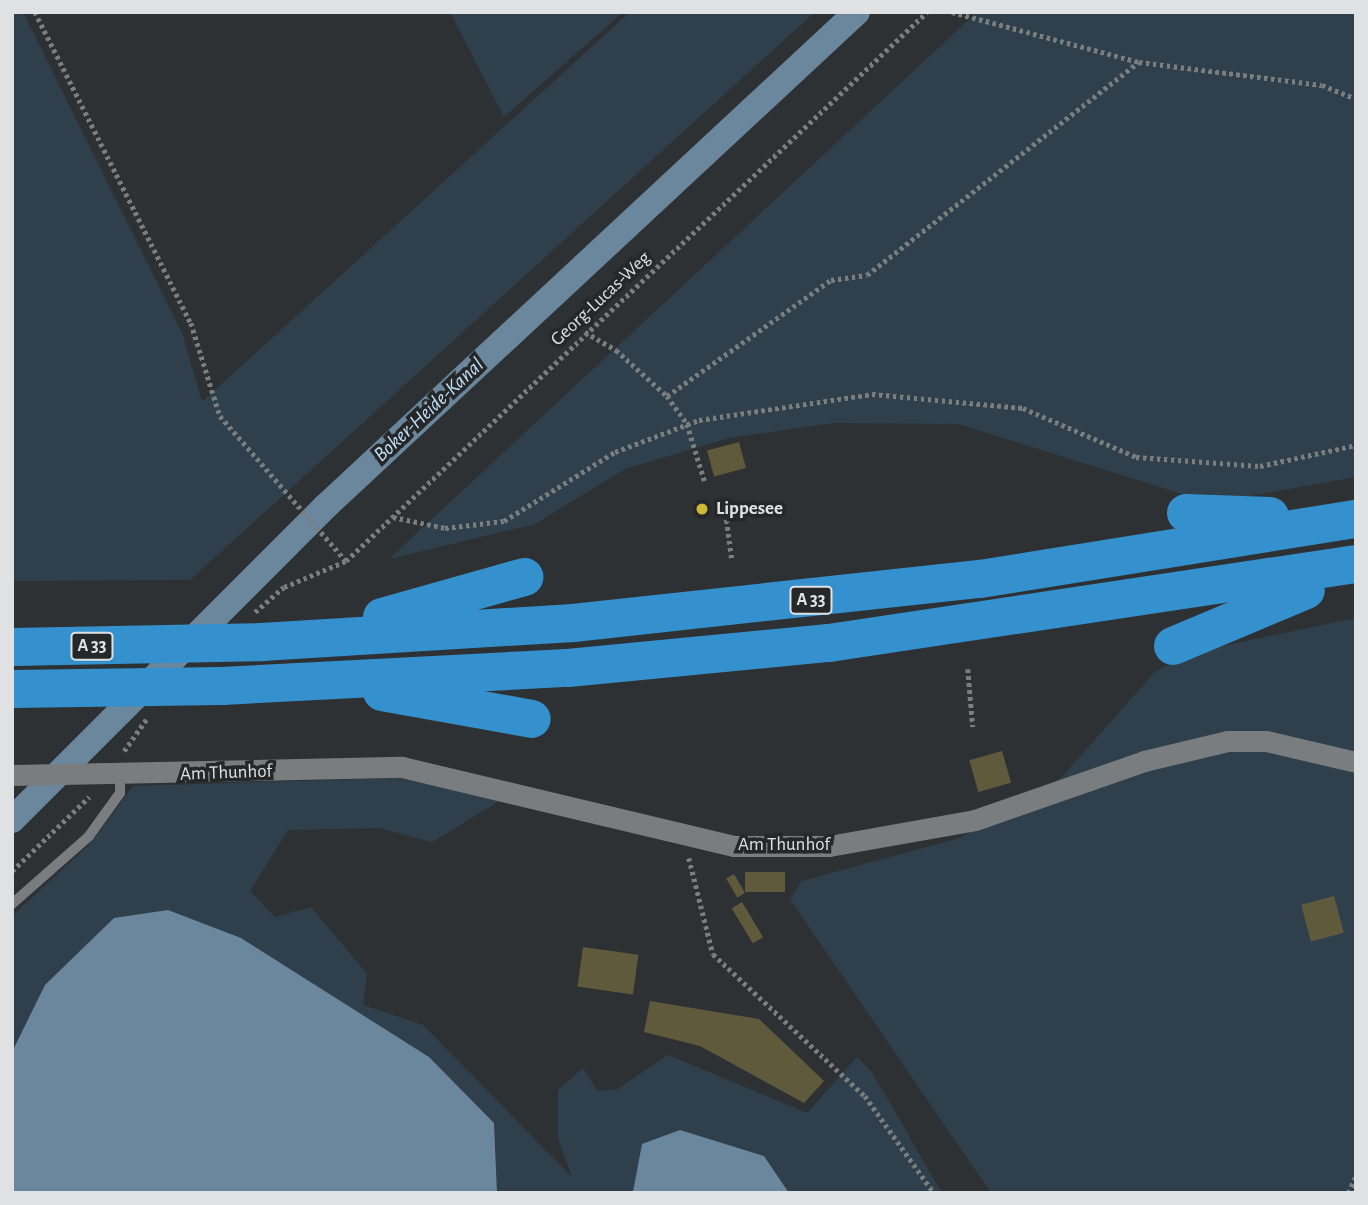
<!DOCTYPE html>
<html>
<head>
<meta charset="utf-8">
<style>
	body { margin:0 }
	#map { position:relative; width:1368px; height:1205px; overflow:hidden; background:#2e3133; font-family:"Alegreya Sans",sans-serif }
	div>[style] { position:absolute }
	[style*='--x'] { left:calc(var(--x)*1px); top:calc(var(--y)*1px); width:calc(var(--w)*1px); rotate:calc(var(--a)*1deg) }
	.green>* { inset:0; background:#2f404c }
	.water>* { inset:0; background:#6b879d }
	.canal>* { height:26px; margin:-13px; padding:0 13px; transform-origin:13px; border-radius:13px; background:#6b879d }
	.building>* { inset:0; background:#605a3c; transform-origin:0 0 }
	.path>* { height:4.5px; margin-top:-2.25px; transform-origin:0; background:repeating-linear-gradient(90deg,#7b7e7f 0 3.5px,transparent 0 7px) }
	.lane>* { height:10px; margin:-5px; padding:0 5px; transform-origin:5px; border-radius:5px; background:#7a7d7f }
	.street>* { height:21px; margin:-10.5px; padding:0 10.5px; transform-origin:10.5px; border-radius:10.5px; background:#7a7d7f }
	.highway>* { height:38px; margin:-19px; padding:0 19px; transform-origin:19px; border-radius:19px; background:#3591ce }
	.dots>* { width:19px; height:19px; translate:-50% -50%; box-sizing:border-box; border:4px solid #252729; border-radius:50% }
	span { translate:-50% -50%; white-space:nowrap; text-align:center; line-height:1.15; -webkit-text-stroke:7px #252729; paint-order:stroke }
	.shield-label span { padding:2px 5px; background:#252729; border:2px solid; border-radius:5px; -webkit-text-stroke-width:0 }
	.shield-label { font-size:18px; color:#dfe1e2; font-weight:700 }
	.street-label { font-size:19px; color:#dfe1e2 }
	.poi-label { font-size:19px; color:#dfe1e2; font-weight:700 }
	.left { translate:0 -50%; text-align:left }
	.water-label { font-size:21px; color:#c2e0f8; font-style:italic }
	.frame { position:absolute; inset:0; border:14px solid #dfe1e2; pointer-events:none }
</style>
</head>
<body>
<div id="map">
	<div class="green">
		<div style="clip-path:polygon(12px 12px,23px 12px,182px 333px,202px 402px,630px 12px,815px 12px,190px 580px,12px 581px)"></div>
		<div style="clip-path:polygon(450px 12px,623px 12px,504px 117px)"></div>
		<div style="clip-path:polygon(977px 12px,1356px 12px,1356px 477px,1211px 503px,958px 424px,833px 423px,729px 438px,625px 469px,535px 524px,389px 559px)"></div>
		<div style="clip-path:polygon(1356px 618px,1356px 1193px,991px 1193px,790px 899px,802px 881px,960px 838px,1061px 778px,1154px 673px,1184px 654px)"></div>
		<div style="clip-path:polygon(399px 778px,501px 800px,432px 842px,379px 828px,288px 830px,250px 891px,275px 917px,311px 907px,367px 974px,363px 1005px,423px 1025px,572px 1177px,558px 1139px,558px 1090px,583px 1068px,598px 1091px,618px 1089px,668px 1055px,807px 1113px,857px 1057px,872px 1072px,942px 1193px,789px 1193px,764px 1156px,680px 1130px,634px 1193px,497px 1193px,494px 1123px,429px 1057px,241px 938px,12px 1052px,12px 916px,90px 844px,133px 786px)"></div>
	</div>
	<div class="water">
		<div style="clip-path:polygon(168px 910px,241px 938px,429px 1057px,494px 1123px,497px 1193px,12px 1193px,12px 1052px,45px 985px,114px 918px)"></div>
		<div style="clip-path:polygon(680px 1130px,764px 1156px,789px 1193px,633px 1192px,642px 1144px)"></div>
	</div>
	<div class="canal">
		<div style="--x:12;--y:820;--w:444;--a:-45"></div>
		<div style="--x:326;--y:506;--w:725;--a:-42.93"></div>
	</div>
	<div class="building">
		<div style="left:739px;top:442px;width:27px;height:33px;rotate:75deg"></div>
		<div style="left:1002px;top:751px;width:33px;height:34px;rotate:74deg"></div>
		<div style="left:745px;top:872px;width:40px;height:20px"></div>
		<div style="left:734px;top:874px;width:22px;height:9px;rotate:60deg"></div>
		<div style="left:1334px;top:896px;width:38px;height:34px;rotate:75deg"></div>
		<div style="left:742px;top:902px;width:41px;height:12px;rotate:59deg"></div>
		<div style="left:583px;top:947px;width:56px;height:40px;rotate:8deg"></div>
		<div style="clip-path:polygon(650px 1001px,759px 1019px,824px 1081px,804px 1103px,700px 1046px,644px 1032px)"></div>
	</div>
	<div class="path">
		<div style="--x:35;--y:12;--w:348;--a:63.4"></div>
		<div style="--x:191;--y:323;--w:97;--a:72.7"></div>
		<div style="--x:220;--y:416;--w:192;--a:49"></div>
		<div style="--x:952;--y:12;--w:194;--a:15"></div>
		<div style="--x:585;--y:332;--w:36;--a:30"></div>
		<div style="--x:616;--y:350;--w:69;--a:42"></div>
		<div style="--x:667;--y:396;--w:201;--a:-35.3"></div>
		<div style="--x:831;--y:280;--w:36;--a:-8"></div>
		<div style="--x:867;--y:275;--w:345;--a:-38.1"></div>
		<div style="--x:1139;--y:62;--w:184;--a:7.2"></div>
		<div style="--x:1322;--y:85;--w:37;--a:22"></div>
		<div style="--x:667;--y:396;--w:34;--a:54"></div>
		<div style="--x:687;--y:424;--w:61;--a:72.8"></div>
		<div style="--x:725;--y:506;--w:53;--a:82.5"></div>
		<div style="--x:393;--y:517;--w:53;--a:11.9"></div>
		<div style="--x:445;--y:528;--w:59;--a:-6.8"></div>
		<div style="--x:504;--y:521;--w:131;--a:-31.9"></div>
		<div style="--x:615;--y:452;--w:90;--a:-20.9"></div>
		<div style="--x:699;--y:420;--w:175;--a:-8.5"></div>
		<div style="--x:872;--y:394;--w:152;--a:5.3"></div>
		<div style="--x:1023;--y:408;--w:123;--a:23.4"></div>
		<div style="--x:1136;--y:457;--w:124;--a:4.2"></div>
		<div style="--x:1260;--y:466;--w:98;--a:-12.3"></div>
		<div style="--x:255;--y:612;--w:38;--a:-41"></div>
		<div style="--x:284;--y:587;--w:67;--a:-22.8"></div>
		<div style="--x:346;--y:561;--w:799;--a:-43.38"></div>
		<div style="--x:968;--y:669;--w:58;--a:85.1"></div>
		<div style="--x:124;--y:751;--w:39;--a:-55"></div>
		<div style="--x:689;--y:858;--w:99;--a:76"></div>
		<div style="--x:713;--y:954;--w:208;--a:43.1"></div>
		<div style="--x:865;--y:1096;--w:119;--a:54.6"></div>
		<div style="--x:12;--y:871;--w:107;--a:-43.9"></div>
		<div style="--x:1348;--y:1193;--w:19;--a:-65"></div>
	</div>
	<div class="lane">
		<div style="--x:12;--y:904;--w:103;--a:-41.4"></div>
		<div style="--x:89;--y:836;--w:53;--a:-54.2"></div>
		<div style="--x:120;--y:793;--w:17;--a:-90"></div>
	</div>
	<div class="street">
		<div style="--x:12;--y:775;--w:390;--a:-1.2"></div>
		<div style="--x:402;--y:767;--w:341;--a:13.4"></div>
		<div style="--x:734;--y:846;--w:95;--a:0"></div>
		<div style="--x:829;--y:846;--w:148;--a:-10.1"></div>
		<div style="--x:975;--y:820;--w:179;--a:-19.2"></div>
		<div style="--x:1144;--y:761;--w:86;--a:-13.4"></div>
		<div style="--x:1228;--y:741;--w:38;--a:0"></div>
		<div style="--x:1266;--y:741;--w:92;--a:13.1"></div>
	</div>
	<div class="highway">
		<div style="--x:1186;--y:513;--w:84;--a:2"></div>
		<div style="--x:382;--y:617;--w:148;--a:-15.7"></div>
		<div style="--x:1173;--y:646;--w:144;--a:-22.8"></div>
		<div style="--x:12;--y:647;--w:250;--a:-1.1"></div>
		<div style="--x:262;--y:642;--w:312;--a:-3.5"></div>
		<div style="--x:573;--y:623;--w:409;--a:-6.2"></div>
		<div style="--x:980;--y:579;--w:381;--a:-9.1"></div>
		<div style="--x:12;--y:689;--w:210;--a:-0.8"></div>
		<div style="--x:222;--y:686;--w:346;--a:-3"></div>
		<div style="--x:568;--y:668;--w:262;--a:-5.5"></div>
		<div style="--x:829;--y:643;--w:533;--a:-8.53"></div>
		<div style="--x:382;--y:692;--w:152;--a:10.2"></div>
	</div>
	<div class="dots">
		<div style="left:702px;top:509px;background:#ceb837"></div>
	</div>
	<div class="shield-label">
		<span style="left:811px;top:600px">A 33</span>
		<span style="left:92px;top:646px">A 33</span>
	</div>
	<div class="street-label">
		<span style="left:601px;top:299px;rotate:-43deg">Georg-Lucas-Weg</span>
		<span style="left:226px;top:773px;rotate:-2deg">Am Thunhof</span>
		<span style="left:784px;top:845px">Am Thunhof</span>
	</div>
	<div class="poi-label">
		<span class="left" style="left:716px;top:509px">Lippesee</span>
	</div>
	<div class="water-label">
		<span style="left:429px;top:410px;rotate:-43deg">Boker-Heide-Kanal</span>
	</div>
	<div class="frame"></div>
</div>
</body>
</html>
